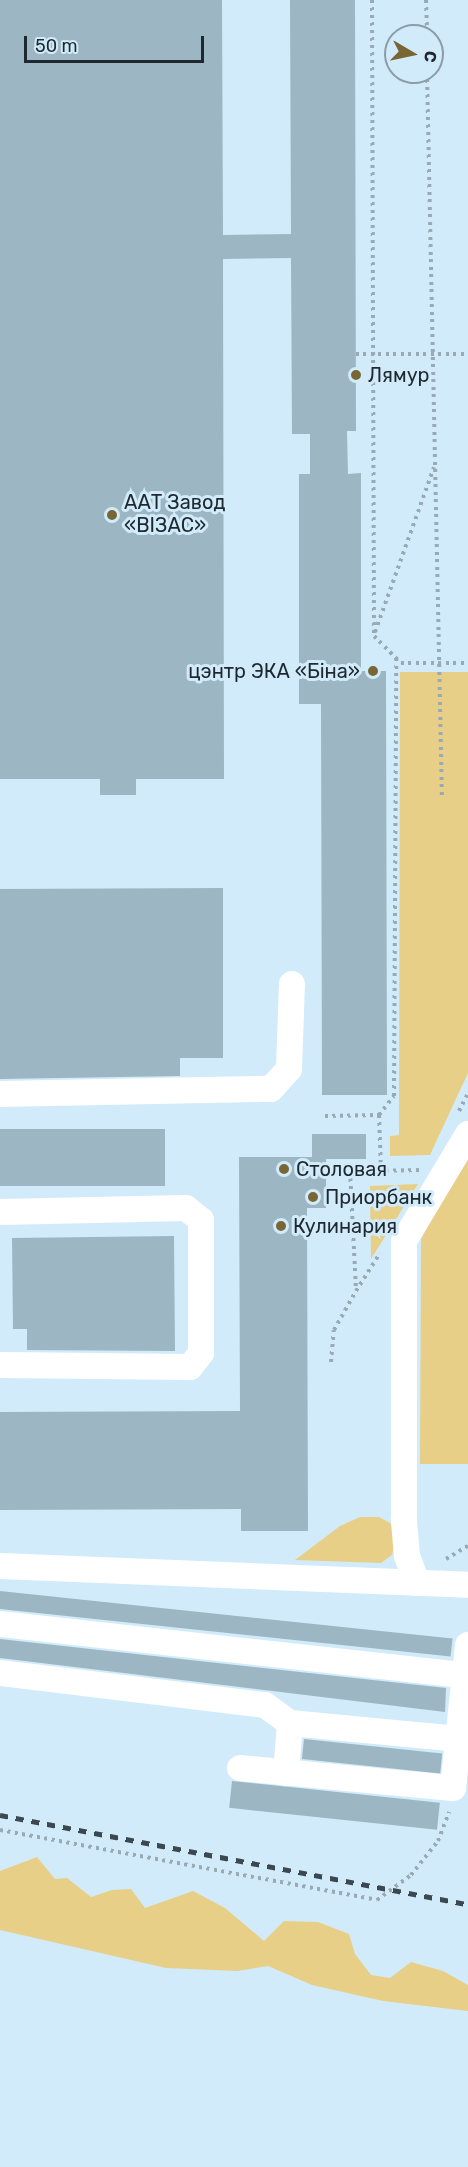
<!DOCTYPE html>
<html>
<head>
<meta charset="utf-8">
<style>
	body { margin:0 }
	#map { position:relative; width:468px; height:2167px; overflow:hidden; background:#d2ebfa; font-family:Rubik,sans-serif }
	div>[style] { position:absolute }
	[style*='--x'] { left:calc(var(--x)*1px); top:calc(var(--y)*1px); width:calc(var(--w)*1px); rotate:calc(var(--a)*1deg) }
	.green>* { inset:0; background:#e7cf88 }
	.building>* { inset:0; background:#9db6c4; transform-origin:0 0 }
	.path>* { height:4px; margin-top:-2px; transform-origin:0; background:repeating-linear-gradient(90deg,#97aab6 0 3px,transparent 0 7.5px) }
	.minor>* { height:26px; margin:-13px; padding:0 13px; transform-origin:13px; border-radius:13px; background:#fff }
	.rail>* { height:4.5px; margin-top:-2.25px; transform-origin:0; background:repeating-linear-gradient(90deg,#3c484f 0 8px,transparent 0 16px) }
	.dots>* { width:16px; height:16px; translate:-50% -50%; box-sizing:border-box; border:3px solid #d2ebfa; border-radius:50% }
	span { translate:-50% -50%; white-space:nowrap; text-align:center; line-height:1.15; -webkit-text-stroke:6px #d2ebfa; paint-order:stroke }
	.poi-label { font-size:20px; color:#1f282e }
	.left { translate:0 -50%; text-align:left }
	.right { translate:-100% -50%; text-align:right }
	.north { position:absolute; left:384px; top:24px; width:60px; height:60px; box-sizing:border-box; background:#d2ebfa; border:2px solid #8a9da8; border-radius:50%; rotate:99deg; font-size:16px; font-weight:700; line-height:24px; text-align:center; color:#1f282e }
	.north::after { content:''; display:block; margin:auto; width:21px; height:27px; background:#786735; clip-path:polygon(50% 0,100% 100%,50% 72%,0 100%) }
	.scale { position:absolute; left:24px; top:36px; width:180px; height:27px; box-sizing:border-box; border:3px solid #1f282e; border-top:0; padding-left:8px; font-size:18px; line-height:21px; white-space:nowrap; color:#1f282e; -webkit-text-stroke:4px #d2ebfa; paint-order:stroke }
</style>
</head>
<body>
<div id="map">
	<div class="green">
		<div style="clip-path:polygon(400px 672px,468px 672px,468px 1073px,430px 1155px,390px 1156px,390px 1136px,399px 1135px)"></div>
		<div style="clip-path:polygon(468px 1150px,468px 1464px,420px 1464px,421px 1239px)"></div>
		<div style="clip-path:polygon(418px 1184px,371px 1259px,370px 1186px)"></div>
		<div style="clip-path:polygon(360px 1517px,379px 1517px,392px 1524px,396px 1538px,392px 1555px,381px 1563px,295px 1560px,340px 1526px)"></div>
		<div style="clip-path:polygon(37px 1857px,55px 1879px,67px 1878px,91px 1897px,112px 1890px,131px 1889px,145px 1908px,193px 1891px,225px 1908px,264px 1941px,284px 1921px,318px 1922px,349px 1934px,355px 1954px,371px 1975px,390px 1978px,411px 1962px,443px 1971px,468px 1985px,468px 2011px,383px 2001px,312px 1985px,268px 1966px,237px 1971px,166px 1968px,0 1930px,0 1871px)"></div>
	</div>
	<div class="building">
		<div style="clip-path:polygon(0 0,222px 0,223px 235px,291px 234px,290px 0,355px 0,356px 431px,347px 431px,348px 474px,361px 473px,361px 671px,386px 671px,387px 1095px,322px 1095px,321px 704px,299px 704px,299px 474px,310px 474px,310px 434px,292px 434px,291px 258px,223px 259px,224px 779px,136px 779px,136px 795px,100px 795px,100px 779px,0 779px)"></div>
		<div style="clip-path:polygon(223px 888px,223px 1058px,180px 1058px,180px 1076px,0 1079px,0 889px)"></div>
		<div style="left:165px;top:1129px;width:57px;height:165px;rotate:90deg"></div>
		<div style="clip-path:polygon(312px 1134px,366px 1134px,366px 1159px,326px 1159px,326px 1208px,307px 1208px,308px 1531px,241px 1531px,241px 1509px,0 1510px,0 1412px,240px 1411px,239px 1157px,312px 1157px)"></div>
		<div style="clip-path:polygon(174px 1236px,175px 1351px,27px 1350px,27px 1329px,13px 1329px,12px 1238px)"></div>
		<div style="left:0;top:1591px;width:455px;height:18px;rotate:6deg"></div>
		<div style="clip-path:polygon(0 1639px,446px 1688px,445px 1712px,0 1658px)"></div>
		<div style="left:304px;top:1739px;width:139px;height:20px;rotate:6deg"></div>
		<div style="left:232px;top:1781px;width:209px;height:27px;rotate:6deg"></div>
	</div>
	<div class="path">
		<div style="--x:372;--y:0;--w:636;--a:89.82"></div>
		<div style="--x:374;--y:636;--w:38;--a:45"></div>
		<div style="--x:401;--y:663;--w:67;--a:0"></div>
		<div style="--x:426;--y:0;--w:36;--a:88"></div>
		<div style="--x:427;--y:72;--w:726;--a:88.82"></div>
		<div style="--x:356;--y:354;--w:112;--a:0"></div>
		<div style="--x:375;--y:632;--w:175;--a:-70.3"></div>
		<div style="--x:459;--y:1111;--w:20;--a:-63"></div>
		<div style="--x:379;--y:1115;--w:24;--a:-52"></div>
		<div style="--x:394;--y:1096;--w:438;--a:-89.7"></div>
		<div style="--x:325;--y:1116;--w:54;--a:-1.1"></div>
		<div style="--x:379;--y:1115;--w:55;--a:87.9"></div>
		<div style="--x:350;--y:1171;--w:120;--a:87.1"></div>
		<div style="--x:356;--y:1291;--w:45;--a:-57.7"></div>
		<div style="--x:326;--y:1172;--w:93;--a:-1.2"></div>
		<div style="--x:331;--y:1362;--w:32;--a:-85"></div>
		<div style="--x:334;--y:1330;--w:45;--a:-60.6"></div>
		<div style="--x:446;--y:1559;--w:26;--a:-31"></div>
		<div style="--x:0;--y:1830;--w:383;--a:10.5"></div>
		<div style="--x:377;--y:1900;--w:42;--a:-36.3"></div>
		<div style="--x:411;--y:1875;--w:43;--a:-51.5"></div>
		<div style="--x:438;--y:1841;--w:31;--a:-69"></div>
	</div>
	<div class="minor">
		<div style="--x:0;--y:1094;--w:271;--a:-1.1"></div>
		<div style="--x:271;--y:1089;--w:27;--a:-48"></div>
		<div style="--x:289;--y:1069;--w:85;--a:-88"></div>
		<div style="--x:0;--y:1212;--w:186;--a:-1.2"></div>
		<div style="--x:186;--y:1208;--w:19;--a:39"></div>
		<div style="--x:201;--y:1220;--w:133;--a:90"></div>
		<div style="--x:201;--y:1353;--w:18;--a:128"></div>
		<div style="--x:190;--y:1367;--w:190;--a:-179.4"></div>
		<div style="--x:0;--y:1566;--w:468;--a:2.3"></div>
		<div style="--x:417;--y:1583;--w:29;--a:-110"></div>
		<div style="--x:407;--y:1556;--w:38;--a:-95"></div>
		<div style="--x:404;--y:1518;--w:277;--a:-90"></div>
		<div style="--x:404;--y:1241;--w:125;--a:-59.1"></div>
		<div style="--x:0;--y:1624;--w:467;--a:6.3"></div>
		<div style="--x:0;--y:1673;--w:267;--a:6.9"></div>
		<div style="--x:265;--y:1705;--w:31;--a:36"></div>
		<div style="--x:290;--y:1723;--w:169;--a:5.4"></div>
		<div style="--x:240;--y:1768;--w:214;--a:5.4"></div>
		<div style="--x:453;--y:1788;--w:144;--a:-84"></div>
		<div style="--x:286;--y:1773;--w:50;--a:-85.4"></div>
	</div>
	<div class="rail">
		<div style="--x:0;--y:1815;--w:476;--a:10.8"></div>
	</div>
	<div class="dots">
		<div style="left:356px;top:375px;background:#786735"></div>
		<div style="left:112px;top:515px;background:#786735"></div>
		<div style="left:373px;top:671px;background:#786735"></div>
		<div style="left:284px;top:1169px;background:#786735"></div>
		<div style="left:313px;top:1197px;background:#786735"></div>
		<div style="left:281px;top:1226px;background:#786735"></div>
	</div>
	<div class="poi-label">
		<span class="left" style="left:368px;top:375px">Лямур</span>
		<span class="left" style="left:124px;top:514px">ААТ Завод<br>«ВІЗАС»</span>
		<span class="right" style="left:360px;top:671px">цэнтр ЭКА «Біна»</span>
		<span class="left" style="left:296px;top:1169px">Столовая</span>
		<span class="left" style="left:325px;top:1197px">Приорбанк</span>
		<span class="left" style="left:293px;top:1226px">Кулинария</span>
	</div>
	<div class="north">С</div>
	<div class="scale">50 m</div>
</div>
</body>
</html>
